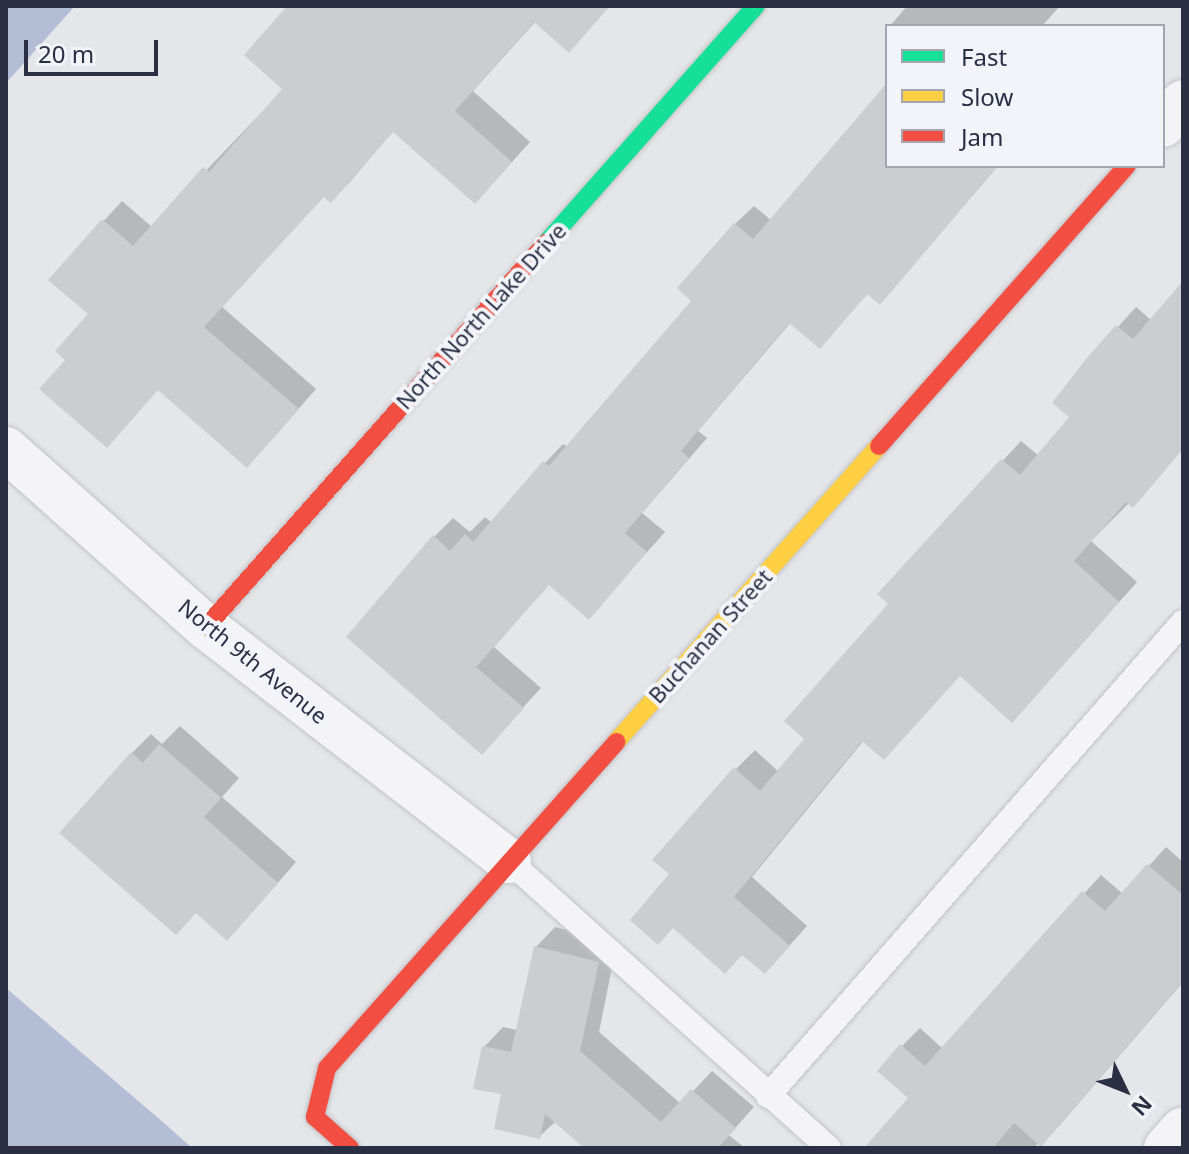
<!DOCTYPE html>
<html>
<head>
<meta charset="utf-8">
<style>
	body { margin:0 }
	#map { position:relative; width:1189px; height:1154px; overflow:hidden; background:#e5e6e9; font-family:"Noto Sans",sans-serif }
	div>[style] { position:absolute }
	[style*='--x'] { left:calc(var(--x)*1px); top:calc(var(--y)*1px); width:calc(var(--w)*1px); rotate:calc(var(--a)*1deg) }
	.water>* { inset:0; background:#b3bdd5 }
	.shadow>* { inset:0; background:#0003 }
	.building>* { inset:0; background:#cccdd1 }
	.roads { filter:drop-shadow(0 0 2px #c2c3c7) drop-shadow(0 0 2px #c2c3c7) }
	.lane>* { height:24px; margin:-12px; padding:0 12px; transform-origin:12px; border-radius:12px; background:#f4f4f6 }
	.street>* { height:44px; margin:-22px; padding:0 22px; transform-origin:22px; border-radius:22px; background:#f4f4f6 }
	.fast>* { height:18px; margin:-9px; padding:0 9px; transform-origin:9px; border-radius:9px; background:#16e098 }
	.slow>* { height:18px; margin:-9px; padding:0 9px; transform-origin:9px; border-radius:9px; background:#ffcf43 }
	.jam>* { height:18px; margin:-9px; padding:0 9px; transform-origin:9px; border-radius:9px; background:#f24e42 }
	span { translate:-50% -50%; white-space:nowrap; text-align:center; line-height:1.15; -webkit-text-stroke:8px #f3f4f9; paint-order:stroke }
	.street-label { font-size:22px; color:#2a2f44 }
	.frame { position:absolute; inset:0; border:8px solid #2a2f44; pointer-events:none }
	.legend { position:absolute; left:885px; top:24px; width:280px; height:144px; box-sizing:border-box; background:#f3f4f9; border:2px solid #a3a5b1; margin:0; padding:10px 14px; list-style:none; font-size:24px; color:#2a2f44 }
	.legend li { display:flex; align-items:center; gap:16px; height:40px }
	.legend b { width:40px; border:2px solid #a3a5b1 }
	.north { position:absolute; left:1085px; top:1050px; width:80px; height:80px; -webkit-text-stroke:6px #f3f4f9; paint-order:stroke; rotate:133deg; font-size:22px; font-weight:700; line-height:32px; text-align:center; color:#2a2f44 }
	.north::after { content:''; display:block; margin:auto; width:28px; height:36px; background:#2a2f44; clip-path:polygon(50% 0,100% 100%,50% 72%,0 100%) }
	.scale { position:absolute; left:24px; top:40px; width:134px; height:36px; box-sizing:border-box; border:4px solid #2a2f44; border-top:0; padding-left:10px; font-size:24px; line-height:28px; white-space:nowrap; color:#2a2f44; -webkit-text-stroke:6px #f3f4f9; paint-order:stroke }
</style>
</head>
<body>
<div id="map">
	<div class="water">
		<div style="clip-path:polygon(6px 6px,75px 6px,6px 83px)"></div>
		<div style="clip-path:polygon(6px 988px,164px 1123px,192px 1148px,6px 1148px)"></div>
	</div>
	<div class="shadow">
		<div style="clip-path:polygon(290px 6px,610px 6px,569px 50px,536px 21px,473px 91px,530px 142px,494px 182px,394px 130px,350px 182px,331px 201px,325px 195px,221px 306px,316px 389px,266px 446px,159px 388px,68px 359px,90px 314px,51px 279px,122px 201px,152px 227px,285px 88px)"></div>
		<div style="clip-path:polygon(907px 6px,1060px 6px,1042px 26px,890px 26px)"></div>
		<div style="clip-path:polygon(887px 86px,887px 166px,998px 166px,880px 302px,868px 293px,838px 327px,791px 322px,698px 431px,707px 438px,642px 513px,665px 532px,589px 617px,550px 583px,494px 647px,541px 688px,482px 752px,434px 537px,453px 518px,470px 532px,485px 517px,492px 523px,545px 463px,563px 444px,568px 447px,694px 301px,735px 224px,754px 206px,772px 221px)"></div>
		<div style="clip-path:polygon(1183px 284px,1183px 449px,1091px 541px,1137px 582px,1031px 701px,961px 674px,864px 740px,752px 877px,807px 926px,783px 953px,672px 874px,736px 769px,755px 750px,779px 772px,807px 738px,891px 604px,879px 594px,1021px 441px,1039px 456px,1072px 417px,1087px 361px,1136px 307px,1151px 320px)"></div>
		<div style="clip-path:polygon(180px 726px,239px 778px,222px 797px,296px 862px,246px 919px,132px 753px,151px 734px,162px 744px)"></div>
		<div style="clip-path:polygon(1166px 847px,1183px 862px,1183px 982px,1059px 1126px,1033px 1148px,890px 1148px,911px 1098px,902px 1046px,920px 1028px,943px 1049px,1101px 875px,1123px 894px)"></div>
		<div style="clip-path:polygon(555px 927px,617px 943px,599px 1032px,681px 1104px,712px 1071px,754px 1107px,729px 1135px,745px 1148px,587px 1148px,556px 1121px,539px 1137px,504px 1093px,484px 1047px,503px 1027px,517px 1030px,536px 947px)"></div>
	</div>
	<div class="building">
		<div style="clip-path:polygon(287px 6px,610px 6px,569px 53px,534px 22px,455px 111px,512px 162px,475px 204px,393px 132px,331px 203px,324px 197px,204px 327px,299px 409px,247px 468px,158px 390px,107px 448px,39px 389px,65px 360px,55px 351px,88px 314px,48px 280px,102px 219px,133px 246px,203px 167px,209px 172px,282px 89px,244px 55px)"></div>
		<div style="clip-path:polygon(887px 83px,887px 166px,998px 166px,880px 305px,867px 294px,820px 349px,789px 323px,681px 451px,689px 458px,625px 533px,647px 552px,589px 620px,549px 585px,476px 667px,524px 708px,482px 755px,346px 637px,433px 535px,450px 551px,465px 534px,473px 542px,543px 461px,549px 466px,691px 301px,677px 288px,734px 223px,753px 239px)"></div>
		<div style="clip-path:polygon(1183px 281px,1183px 449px,1133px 508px,1126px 502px,1074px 561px,1119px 602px,1012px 723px,960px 676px,884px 760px,862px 741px,734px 897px,790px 946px,765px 974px,742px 955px,725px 974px,673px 928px,658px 945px,630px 920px,669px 874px,652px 860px,734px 767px,760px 791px,804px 739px,784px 721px,888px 604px,877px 594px,1001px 459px,1020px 475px,1069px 417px,1052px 403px,1086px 359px,1116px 325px,1133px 339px)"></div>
		<div style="clip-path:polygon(159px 744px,221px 798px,204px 817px,278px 883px,227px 941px,196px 913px,176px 935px,59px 833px,131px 752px,143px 763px)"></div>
		<div style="clip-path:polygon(1147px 864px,1183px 895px,1183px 981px,1041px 1147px,1014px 1123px,993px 1148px,864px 1148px,908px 1098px,877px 1071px,900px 1044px,925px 1066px,1082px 891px,1105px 911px)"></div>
		<div style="clip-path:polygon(534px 946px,599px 962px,580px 1051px,661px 1122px,691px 1089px,736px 1128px,718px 1148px,584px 1148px,545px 1114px,540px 1139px,494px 1129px,501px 1094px,473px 1089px,482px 1046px,511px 1052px)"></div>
	</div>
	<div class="roads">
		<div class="lane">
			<div style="--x:509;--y:861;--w:430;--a:41.9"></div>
			<div style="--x:768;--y:1096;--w:630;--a:-48.8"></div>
		</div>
		<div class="street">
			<div style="--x:1163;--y:125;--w:30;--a:-49"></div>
			<div style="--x:6;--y:449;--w:268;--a:41.7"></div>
			<div style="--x:206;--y:627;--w:383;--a:37.7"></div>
			<div style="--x:1166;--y:1148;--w:25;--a:-48"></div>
		</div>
		<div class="fast">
			<div style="--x:547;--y:242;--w:315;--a:-48.5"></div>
		</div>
		<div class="slow">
			<div style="--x:616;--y:742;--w:396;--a:-48.4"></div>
		</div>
		<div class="jam">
			<div style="--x:879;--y:446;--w:374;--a:-48.5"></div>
			<div style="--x:206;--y:627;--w:514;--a:-48.47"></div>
			<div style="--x:350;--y:1148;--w:47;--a:-138.5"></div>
			<div style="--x:315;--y:1117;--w:50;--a:-76.2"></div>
			<div style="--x:327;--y:1068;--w:436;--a:-48.4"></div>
		</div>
	</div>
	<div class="street-label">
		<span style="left:481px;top:316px;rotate:-48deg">North North Lake Drive</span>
		<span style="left:710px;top:636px;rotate:-48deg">Buchanan Street</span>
		<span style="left:253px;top:661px;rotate:39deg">North 9th Avenue</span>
	</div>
	<div class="frame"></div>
	<ul class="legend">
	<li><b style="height:10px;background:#16e098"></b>Fast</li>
	<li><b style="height:10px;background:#ffcf43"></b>Slow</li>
	<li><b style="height:10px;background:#f24e42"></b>Jam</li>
	</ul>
	<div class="north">N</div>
	<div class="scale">20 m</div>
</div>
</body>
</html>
